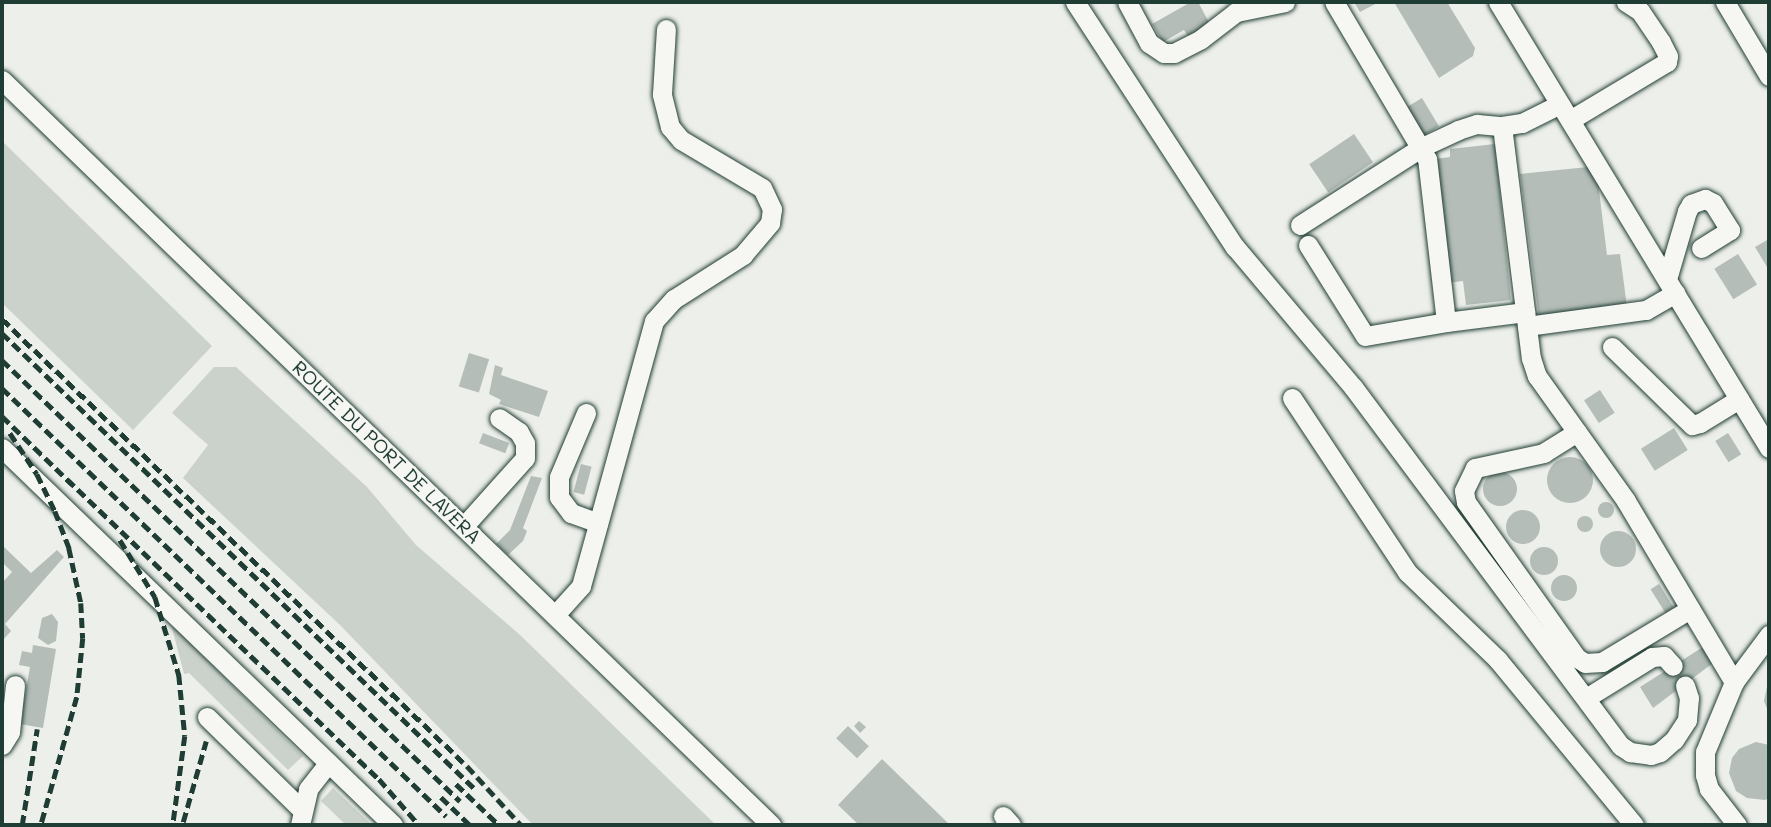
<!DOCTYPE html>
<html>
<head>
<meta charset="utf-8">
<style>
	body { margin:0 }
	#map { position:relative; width:1771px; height:827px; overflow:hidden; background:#edefea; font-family:Mali,sans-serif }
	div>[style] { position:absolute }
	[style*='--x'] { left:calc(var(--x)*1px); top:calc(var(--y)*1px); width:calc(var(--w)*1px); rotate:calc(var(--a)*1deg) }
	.green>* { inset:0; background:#cbd2cc }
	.building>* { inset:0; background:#b4bdb8; transform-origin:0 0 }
	.round { border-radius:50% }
	.roads { filter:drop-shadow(0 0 2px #1f3d34) drop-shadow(0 0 2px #1f3d34) }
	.minor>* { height:19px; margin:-9.5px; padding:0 9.5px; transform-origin:9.5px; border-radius:9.5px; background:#f6f6f2 }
	.rail>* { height:4.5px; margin-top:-2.25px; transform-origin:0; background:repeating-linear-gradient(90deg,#1f3d34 0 10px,transparent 0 15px) }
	span { translate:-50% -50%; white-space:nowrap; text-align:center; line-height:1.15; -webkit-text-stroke:5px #f6f6f2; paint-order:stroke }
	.street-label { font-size:19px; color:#1f3d34 }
	.frame { position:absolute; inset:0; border:4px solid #1f3d34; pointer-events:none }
</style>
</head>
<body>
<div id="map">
	<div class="green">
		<div style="clip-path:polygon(2px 141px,212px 346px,133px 430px,2px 303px)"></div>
		<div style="clip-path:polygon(214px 367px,236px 367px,367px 487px,416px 545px,519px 634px,716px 825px,533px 825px,340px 625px,183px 478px,208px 445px,172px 413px)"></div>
		<div style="clip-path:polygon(171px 624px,303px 756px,288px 770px,189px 673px,184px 674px)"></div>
		<div style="clip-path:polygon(333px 788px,372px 825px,346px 825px,321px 801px)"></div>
	</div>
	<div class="building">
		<div style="clip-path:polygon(1191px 2px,1198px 2px,1210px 24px,1188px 36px,1184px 30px,1163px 42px,1152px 24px)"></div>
		<div style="clip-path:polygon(1354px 2px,1379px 2px,1360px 12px)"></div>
		<div style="clip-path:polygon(1394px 2px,1447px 2px,1475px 48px,1473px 56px,1439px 78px)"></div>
		<div style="left:1422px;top:98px;width:33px;height:19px;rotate:59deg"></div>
		<div style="left:1354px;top:134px;width:34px;height:54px;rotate:56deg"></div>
		<div style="clip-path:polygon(1495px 144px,1511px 300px,1466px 305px,1463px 281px,1447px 283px,1435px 159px,1450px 157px,1450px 149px)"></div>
		<div style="clip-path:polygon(1588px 167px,1598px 182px,1607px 255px,1620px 254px,1627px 307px,1539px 318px,1520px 174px)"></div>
		<div style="clip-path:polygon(1769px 239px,1769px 266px,1767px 267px,1755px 247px)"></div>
		<div style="left:1738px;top:254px;width:36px;height:28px;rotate:58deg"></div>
		<div style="left:469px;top:353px;width:21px;height:35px;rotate:17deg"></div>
		<div style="clip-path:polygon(495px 365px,503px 368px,501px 375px,548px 391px,539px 417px,499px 404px,501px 400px,489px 394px)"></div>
		<div style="left:1600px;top:390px;width:27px;height:19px;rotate:57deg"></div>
		<div style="left:1674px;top:428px;width:26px;height:39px;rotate:58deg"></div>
		<div style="left:483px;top:433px;width:28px;height:11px;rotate:21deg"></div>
		<div style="left:1728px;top:433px;width:25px;height:15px;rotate:58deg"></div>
		<div class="round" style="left:1547px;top:457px;width:46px;height:46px"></div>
		<div style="left:581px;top:464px;width:11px;height:29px;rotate:15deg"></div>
		<div class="round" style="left:1483px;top:472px;width:34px;height:34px"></div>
		<div style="clip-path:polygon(531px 476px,542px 478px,523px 528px,527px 531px,523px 541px,508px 555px,496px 544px,510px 530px)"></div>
		<div class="round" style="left:1598px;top:502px;width:16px;height:16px"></div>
		<div class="round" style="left:1506px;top:510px;width:34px;height:34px"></div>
		<div class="round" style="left:1577px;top:516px;width:16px;height:16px"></div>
		<div class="round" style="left:1600px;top:531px;width:36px;height:36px"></div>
		<div style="clip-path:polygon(2px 545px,31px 573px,57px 550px,64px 557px,5px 624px,11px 631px,2px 641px,2px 583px,12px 572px,2px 562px)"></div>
		<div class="round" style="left:1530px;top:547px;width:28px;height:28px"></div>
		<div class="round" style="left:1551px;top:575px;width:26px;height:26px"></div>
		<div style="left:1659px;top:584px;width:28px;height:10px;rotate:58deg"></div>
		<div style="clip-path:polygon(52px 614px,58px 622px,56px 641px,48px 645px,38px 638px,42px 618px)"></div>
		<div style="clip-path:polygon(33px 645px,56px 649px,43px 728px,20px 724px,30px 667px,19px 665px,22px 651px,32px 653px)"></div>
		<div style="clip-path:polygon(1703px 647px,1713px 663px,1653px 708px,1640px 687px)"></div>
		<div style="clip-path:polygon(1769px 677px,1769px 714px,1764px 701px)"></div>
		<div style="clip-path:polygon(859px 721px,866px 727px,860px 733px,854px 726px)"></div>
		<div style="left:848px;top:726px;width:29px;height:17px;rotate:44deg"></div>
		<div style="clip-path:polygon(1756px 742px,1769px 745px,1769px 798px,1765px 800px,1747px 798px,1736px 791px,1729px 773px,1732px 758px,1739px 749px)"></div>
		<div style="clip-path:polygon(882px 759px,950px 825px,859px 825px,838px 805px)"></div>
	</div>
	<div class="roads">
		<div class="minor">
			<div style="--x:1075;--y:2;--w:293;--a:56.9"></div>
			<div style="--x:1235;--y:247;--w:183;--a:49.9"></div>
			<div style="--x:1353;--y:387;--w:448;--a:53.3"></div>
			<div style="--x:1621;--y:746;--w:11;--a:34"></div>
			<div style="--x:1630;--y:752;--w:21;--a:8"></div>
			<div style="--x:1651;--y:755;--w:9;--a:-18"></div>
			<div style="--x:1660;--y:752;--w:18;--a:-41"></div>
			<div style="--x:1674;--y:740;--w:24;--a:-57"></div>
			<div style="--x:1687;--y:720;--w:22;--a:-85"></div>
			<div style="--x:1689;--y:698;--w:13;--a:-108"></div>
			<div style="--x:1127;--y:2;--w:47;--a:61.8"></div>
			<div style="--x:1149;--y:43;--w:18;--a:34"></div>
			<div style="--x:1164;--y:53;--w:10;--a:0"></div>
			<div style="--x:1174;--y:53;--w:30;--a:-27"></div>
			<div style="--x:1201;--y:39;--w:44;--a:-37.6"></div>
			<div style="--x:1236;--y:12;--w:50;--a:-11.5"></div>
			<div style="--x:1498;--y:2;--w:522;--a:58.72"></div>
			<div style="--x:1725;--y:2;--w:86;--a:59.3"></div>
			<div style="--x:2;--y:80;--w:1071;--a:44.09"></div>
			<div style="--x:1570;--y:120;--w:113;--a:-30.9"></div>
			<div style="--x:1667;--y:62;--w:6;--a:-81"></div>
			<div style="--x:1668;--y:56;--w:16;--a:-117"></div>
			<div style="--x:1661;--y:42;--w:37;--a:-124"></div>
			<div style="--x:1640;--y:11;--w:17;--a:-147"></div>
			<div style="--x:1502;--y:126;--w:234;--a:82.9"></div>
			<div style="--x:1531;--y:358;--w:19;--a:72"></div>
			<div style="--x:1537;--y:376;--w:153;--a:54.5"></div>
			<div style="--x:1626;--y:501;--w:211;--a:59.2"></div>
			<div style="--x:1300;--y:225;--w:145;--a:-32.6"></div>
			<div style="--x:1422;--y:147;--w:40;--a:-25"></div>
			<div style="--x:1458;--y:130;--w:20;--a:-18"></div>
			<div style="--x:1477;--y:124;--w:25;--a:5"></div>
			<div style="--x:1502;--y:126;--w:20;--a:-9"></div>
			<div style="--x:1522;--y:123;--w:42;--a:-26.6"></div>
			<div style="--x:1308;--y:245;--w:107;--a:57.9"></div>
			<div style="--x:1365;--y:336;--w:82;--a:-9.8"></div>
			<div style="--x:1446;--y:322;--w:164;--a:-96.6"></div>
			<div style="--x:1427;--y:159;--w:182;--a:-120.6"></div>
			<div style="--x:1667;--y:279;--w:71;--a:-73.6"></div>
			<div style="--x:1687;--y:211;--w:8;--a:-60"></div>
			<div style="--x:1691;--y:204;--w:15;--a:-20"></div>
			<div style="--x:1705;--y:199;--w:9;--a:27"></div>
			<div style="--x:1713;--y:203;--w:32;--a:58"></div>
			<div style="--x:1730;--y:230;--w:34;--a:148"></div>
			<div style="--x:1446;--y:322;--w:80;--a:-7.2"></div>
			<div style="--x:1527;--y:326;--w:120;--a:-7.7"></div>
			<div style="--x:1646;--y:310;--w:34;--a:-30"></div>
			<div style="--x:1612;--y:347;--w:112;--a:44.3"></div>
			<div style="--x:1692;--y:425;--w:8;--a:-14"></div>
			<div style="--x:1700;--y:423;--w:46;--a:-31.6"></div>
			<div style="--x:1292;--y:398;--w:209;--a:56.5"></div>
			<div style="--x:1407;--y:572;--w:127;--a:44"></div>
			<div style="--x:1498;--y:660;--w:214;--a:50.5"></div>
			<div style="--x:586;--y:413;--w:69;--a:112.9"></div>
			<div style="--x:559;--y:477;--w:20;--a:90"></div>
			<div style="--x:559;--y:497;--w:20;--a:53"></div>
			<div style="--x:571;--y:513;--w:29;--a:20"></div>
			<div style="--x:1577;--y:432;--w:39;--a:148"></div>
			<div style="--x:1544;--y:453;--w:71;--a:167.7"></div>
			<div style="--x:1475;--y:468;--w:25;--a:116"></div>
			<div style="--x:1464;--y:491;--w:11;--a:80"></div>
			<div style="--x:1466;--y:502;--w:191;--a:54.6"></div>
			<div style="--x:1577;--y:658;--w:9;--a:32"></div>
			<div style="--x:1585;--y:663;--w:17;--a:-3"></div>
			<div style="--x:1602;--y:662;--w:103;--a:-31.1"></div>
			<div style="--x:2;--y:448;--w:543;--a:43.96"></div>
			<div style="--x:464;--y:526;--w:91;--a:-48.1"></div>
			<div style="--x:525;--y:458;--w:15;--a:-90"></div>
			<div style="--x:525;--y:443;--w:13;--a:-119"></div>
			<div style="--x:519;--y:432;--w:24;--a:-145"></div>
			<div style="--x:555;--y:615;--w:39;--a:-48"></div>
			<div style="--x:581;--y:586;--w:275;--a:-74.6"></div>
			<div style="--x:654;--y:321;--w:30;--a:-48"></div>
			<div style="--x:674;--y:299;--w:82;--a:-32.5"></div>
			<div style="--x:743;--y:255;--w:42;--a:-49.8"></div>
			<div style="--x:770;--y:223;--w:14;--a:-82"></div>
			<div style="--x:772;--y:209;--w:23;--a:-115"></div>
			<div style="--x:762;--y:188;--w:94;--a:-149.3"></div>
			<div style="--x:681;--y:140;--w:17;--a:-130"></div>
			<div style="--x:670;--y:127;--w:34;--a:-104"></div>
			<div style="--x:662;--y:94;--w:65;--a:-86.5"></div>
			<div style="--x:1586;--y:698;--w:78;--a:-31.8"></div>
			<div style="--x:1652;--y:657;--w:12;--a:-5"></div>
			<div style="--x:1664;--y:656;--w:13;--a:48"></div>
			<div style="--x:207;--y:717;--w:133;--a:44.4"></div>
			<div style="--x:2;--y:745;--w:15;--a:-58"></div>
			<div style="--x:10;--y:732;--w:47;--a:-83.9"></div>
			<div style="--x:1003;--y:816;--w:12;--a:48"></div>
			<div style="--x:300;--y:825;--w:37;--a:-77"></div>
			<div style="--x:308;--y:789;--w:33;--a:-52"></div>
			<div style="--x:1737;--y:825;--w:46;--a:-127.9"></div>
			<div style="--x:1709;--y:789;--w:15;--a:-106"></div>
			<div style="--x:1705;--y:775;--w:23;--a:-90"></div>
			<div style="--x:1705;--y:752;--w:76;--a:-67.5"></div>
			<div style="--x:1734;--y:682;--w:59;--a:-53.3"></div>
		</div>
	</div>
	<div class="rail">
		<div style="--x:2;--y:319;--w:645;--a:43.87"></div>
		<div style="--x:467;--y:766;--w:80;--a:47.5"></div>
		<div style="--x:2;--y:333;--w:657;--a:43.95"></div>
		<div style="--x:2;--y:360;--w:636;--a:43.92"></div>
		<div style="--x:2;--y:388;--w:617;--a:43.95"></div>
		<div style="--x:2;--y:416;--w:98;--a:44.2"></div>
		<div style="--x:10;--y:433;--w:49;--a:56.6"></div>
		<div style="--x:37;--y:474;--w:41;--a:64.1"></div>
		<div style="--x:55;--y:511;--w:40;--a:69"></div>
		<div style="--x:69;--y:548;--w:56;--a:77.7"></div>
		<div style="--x:81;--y:603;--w:35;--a:87"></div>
		<div style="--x:83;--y:638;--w:59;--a:95.8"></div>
		<div style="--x:77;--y:697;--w:133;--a:105.7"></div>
		<div style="--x:67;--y:479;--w:433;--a:43.9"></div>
		<div style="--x:379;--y:779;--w:61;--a:49"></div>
		<div style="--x:120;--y:540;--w:67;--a:58.4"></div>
		<div style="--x:155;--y:597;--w:82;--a:72.9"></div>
		<div style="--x:179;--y:675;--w:61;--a:84.4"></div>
		<div style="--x:185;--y:736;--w:90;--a:97.7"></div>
		<div style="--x:456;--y:784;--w:59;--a:43.6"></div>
		<div style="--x:441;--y:797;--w:40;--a:44"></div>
		<div style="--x:183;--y:822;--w:84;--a:-74.1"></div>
		<div style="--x:22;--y:825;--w:97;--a:-81.1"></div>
	</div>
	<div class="street-label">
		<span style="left:387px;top:452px;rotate:44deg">ROUTE DU PORT DE LAVERA</span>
	</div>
	<div class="frame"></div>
</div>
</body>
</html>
